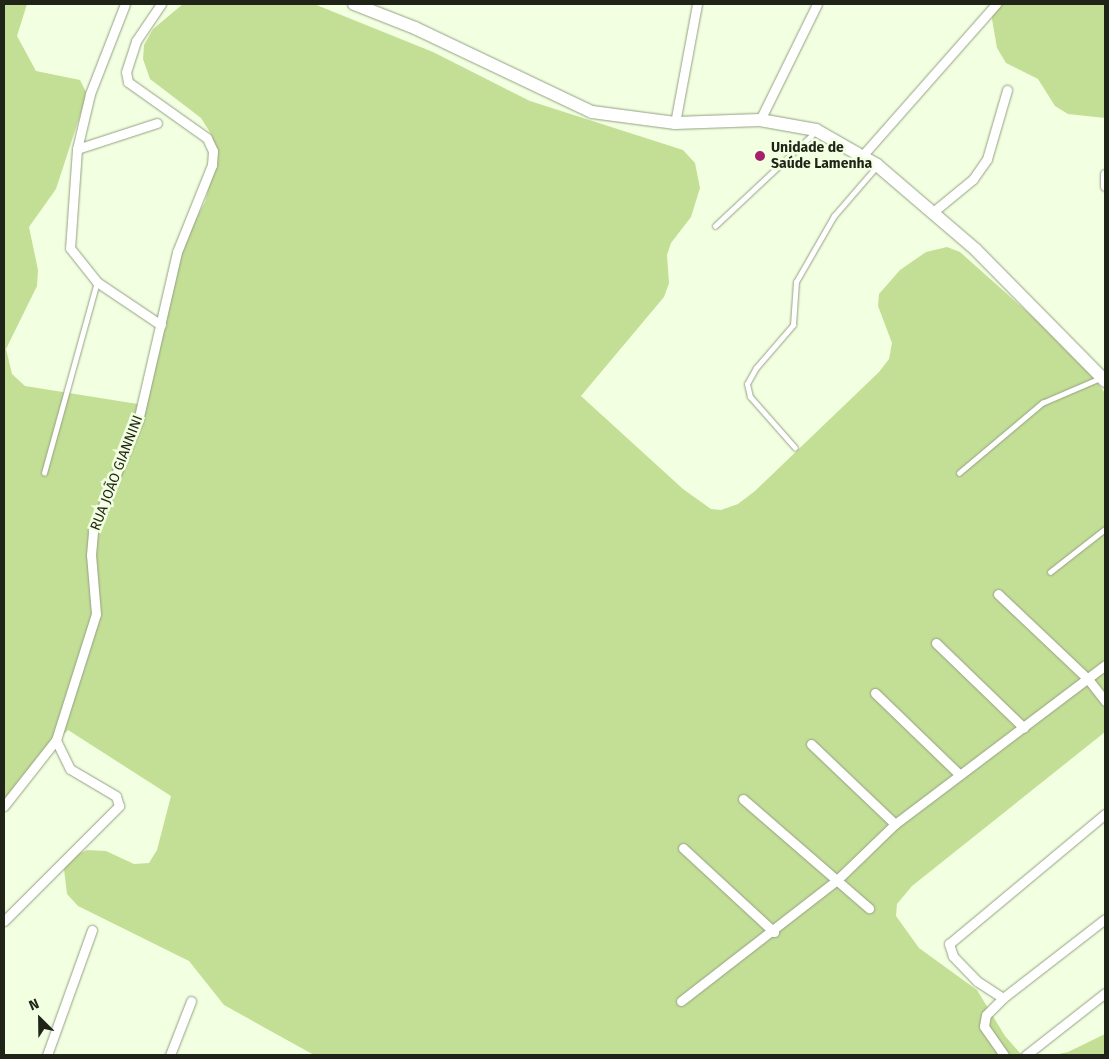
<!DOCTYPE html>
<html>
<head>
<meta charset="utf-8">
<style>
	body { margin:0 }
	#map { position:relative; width:1109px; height:1059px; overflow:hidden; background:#f2ffe0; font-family:"Fira Sans",sans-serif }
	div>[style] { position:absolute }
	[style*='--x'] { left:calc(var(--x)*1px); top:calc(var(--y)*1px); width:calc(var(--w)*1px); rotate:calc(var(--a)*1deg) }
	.green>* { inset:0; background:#c3df95 }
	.roads { filter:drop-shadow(0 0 1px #95a084) drop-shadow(0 0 1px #95a084) }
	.lane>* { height:4.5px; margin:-2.25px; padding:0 2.25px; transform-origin:2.25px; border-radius:2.25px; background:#fff }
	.street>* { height:9px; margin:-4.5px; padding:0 4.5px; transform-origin:4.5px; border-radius:4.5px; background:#fff }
	.secondary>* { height:12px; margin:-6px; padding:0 6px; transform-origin:6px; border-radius:6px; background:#fff }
	.dots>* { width:14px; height:14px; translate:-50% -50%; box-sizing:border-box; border:2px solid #f2ffe0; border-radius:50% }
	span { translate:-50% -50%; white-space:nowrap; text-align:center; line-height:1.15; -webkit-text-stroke:5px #f2ffe0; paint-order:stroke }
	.poi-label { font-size:14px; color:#1f2318; font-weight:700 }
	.left { translate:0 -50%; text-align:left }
	.street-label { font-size:14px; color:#1f2318 }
	.frame { position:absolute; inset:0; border:5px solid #1f2318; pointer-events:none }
	.north { position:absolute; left:15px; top:994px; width:50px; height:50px; -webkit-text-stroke:4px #f2ffe0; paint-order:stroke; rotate:337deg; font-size:14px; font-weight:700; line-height:20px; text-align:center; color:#1f2318 }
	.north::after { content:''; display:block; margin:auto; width:18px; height:22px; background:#1f2318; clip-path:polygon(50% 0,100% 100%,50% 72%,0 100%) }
</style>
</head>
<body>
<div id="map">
	<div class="green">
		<div style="clip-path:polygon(4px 4px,27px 4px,17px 36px,36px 71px,80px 80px,87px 94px,56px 189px,29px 227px,38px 270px,37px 286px,6px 349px,12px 374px,25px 386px,144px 405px,177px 254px,205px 202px,215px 164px,211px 134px,201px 118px,150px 79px,143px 59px,144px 45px,153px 29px,183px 4px,314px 4px,433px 52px,530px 101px,683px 150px,695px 163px,700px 188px,691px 217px,671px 243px,667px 255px,669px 283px,664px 297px,581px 396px,683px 489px,711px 509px,721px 510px,738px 504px,755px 491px,879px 372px,889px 359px,892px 343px,878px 306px,879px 294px,900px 270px,926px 252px,947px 247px,960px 252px,1080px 359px,1105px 393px,1105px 732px,912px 886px,897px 904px,896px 916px,919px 948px,977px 990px,1005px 1036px,1020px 1053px,1029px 1055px,314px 1055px,224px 1005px,189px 961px,78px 906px,67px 894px,64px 869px,76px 855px,87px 850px,106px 851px,134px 864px,149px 863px,157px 850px,171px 796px,68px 730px,22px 776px,4px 807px)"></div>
		<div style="clip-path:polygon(994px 4px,1105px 4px,1105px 118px,1068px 114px,1055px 106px,1038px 79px,1006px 63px,997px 48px,992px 19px)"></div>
		<div style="clip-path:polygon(1105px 1034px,1105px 1055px,1054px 1055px,1068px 1052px)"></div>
	</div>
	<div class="roads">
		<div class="lane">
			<div style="--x:715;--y:226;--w:136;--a:-43.2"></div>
			<div style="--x:795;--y:448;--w:68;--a:-131.4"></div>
			<div style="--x:750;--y:397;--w:13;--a:-103"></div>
			<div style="--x:747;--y:384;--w:18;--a:-61"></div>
			<div style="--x:756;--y:368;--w:57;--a:-49.3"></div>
			<div style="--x:793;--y:325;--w:43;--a:-86"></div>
			<div style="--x:796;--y:282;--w:76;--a:-60.1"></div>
			<div style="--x:834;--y:216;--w:66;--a:-49.3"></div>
			<div style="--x:44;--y:473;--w:198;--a:-74.5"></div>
			<div style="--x:959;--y:473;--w:109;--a:-40.1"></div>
			<div style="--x:1042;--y:403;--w:61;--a:-23.2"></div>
			<div style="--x:1050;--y:572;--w:70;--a:-38"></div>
		</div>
		<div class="street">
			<div style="--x:125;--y:4;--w:97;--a:111.3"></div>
			<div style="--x:90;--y:94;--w:57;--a:103.3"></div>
			<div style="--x:77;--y:149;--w:99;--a:94"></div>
			<div style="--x:70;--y:248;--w:43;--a:51.5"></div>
			<div style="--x:97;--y:282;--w:77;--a:33.9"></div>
			<div style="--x:760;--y:120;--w:129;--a:-63.8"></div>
			<div style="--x:675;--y:123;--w:121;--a:-79.5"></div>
			<div style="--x:77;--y:149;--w:84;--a:-18"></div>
			<div style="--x:862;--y:156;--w:203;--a:-48.6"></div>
			<div style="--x:1105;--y:174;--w:12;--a:90"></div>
			<div style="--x:933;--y:212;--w:52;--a:-39.5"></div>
			<div style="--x:973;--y:179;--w:24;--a:-55"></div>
			<div style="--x:987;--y:159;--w:72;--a:-73.8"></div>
			<div style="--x:998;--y:594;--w:124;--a:43.4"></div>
			<div style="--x:1088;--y:679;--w:28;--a:52"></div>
			<div style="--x:936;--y:643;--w:122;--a:44"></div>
			<div style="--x:875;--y:693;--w:117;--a:44"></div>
			<div style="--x:811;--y:744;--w:116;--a:43.6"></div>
			<div style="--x:743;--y:799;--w:167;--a:40.9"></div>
			<div style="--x:4;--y:806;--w:84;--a:-51.8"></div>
			<div style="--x:683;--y:848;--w:124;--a:42.7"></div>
			<div style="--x:4;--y:921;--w:163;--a:-45"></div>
			<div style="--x:119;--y:806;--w:10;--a:-107"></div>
			<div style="--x:116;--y:796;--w:53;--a:-149.6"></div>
			<div style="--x:70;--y:769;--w:32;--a:-116"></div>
			<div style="--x:56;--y:740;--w:132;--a:-72.4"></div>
			<div style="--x:96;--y:614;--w:59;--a:-94.8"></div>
			<div style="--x:91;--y:555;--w:25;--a:-85"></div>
			<div style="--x:93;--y:530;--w:118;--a:-67.6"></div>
			<div style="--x:138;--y:421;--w:173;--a:-77"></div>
			<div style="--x:177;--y:252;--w:94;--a:-68.1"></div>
			<div style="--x:212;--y:165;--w:14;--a:-86"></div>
			<div style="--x:213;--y:151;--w:14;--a:-115"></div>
			<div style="--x:207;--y:138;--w:97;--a:-144.7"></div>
			<div style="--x:128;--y:82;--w:10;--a:-101"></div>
			<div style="--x:126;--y:72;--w:33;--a:-72"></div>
			<div style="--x:136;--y:41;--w:45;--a:-56"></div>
			<div style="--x:1003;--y:998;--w:31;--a:-147"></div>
			<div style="--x:977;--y:981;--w:35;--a:-134"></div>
			<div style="--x:953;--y:956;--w:13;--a:-108"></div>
			<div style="--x:949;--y:944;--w:203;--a:-39.8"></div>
			<div style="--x:681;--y:1001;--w:199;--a:-37.8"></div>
			<div style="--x:838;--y:879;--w:79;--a:-44"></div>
			<div style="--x:895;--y:824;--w:263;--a:-37.1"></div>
			<div style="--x:47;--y:1055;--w:133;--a:-70.2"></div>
			<div style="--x:170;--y:1055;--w:58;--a:-68.7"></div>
			<div style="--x:1004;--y:1055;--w:35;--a:-125"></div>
			<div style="--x:984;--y:1026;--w:11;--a:-80"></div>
			<div style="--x:986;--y:1015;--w:24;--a:-45"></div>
			<div style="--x:1003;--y:998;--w:129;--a:-37.8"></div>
			<div style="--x:1026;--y:1055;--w:100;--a:-38.1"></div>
		</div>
		<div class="secondary">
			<div style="--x:354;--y:4;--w:66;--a:21.5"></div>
			<div style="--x:415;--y:28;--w:196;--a:25.4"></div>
			<div style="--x:592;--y:112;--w:84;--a:7.5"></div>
			<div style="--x:675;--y:123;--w:85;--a:-2"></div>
			<div style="--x:760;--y:120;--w:57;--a:10.1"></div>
			<div style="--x:816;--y:130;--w:70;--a:29.8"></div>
			<div style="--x:877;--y:165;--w:130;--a:40.6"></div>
			<div style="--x:976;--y:250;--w:184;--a:45.4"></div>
		</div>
	</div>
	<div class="dots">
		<div style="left:760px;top:156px;background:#a6216c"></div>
	</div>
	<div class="poi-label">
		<span class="left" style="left:771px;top:156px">Unidade de<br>Saúde Lamenha</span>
	</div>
	<div class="street-label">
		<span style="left:117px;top:473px;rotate:-69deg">RUA JOÃO GIANNINI</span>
	</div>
	<div class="frame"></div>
	<div class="north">N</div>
</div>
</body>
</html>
